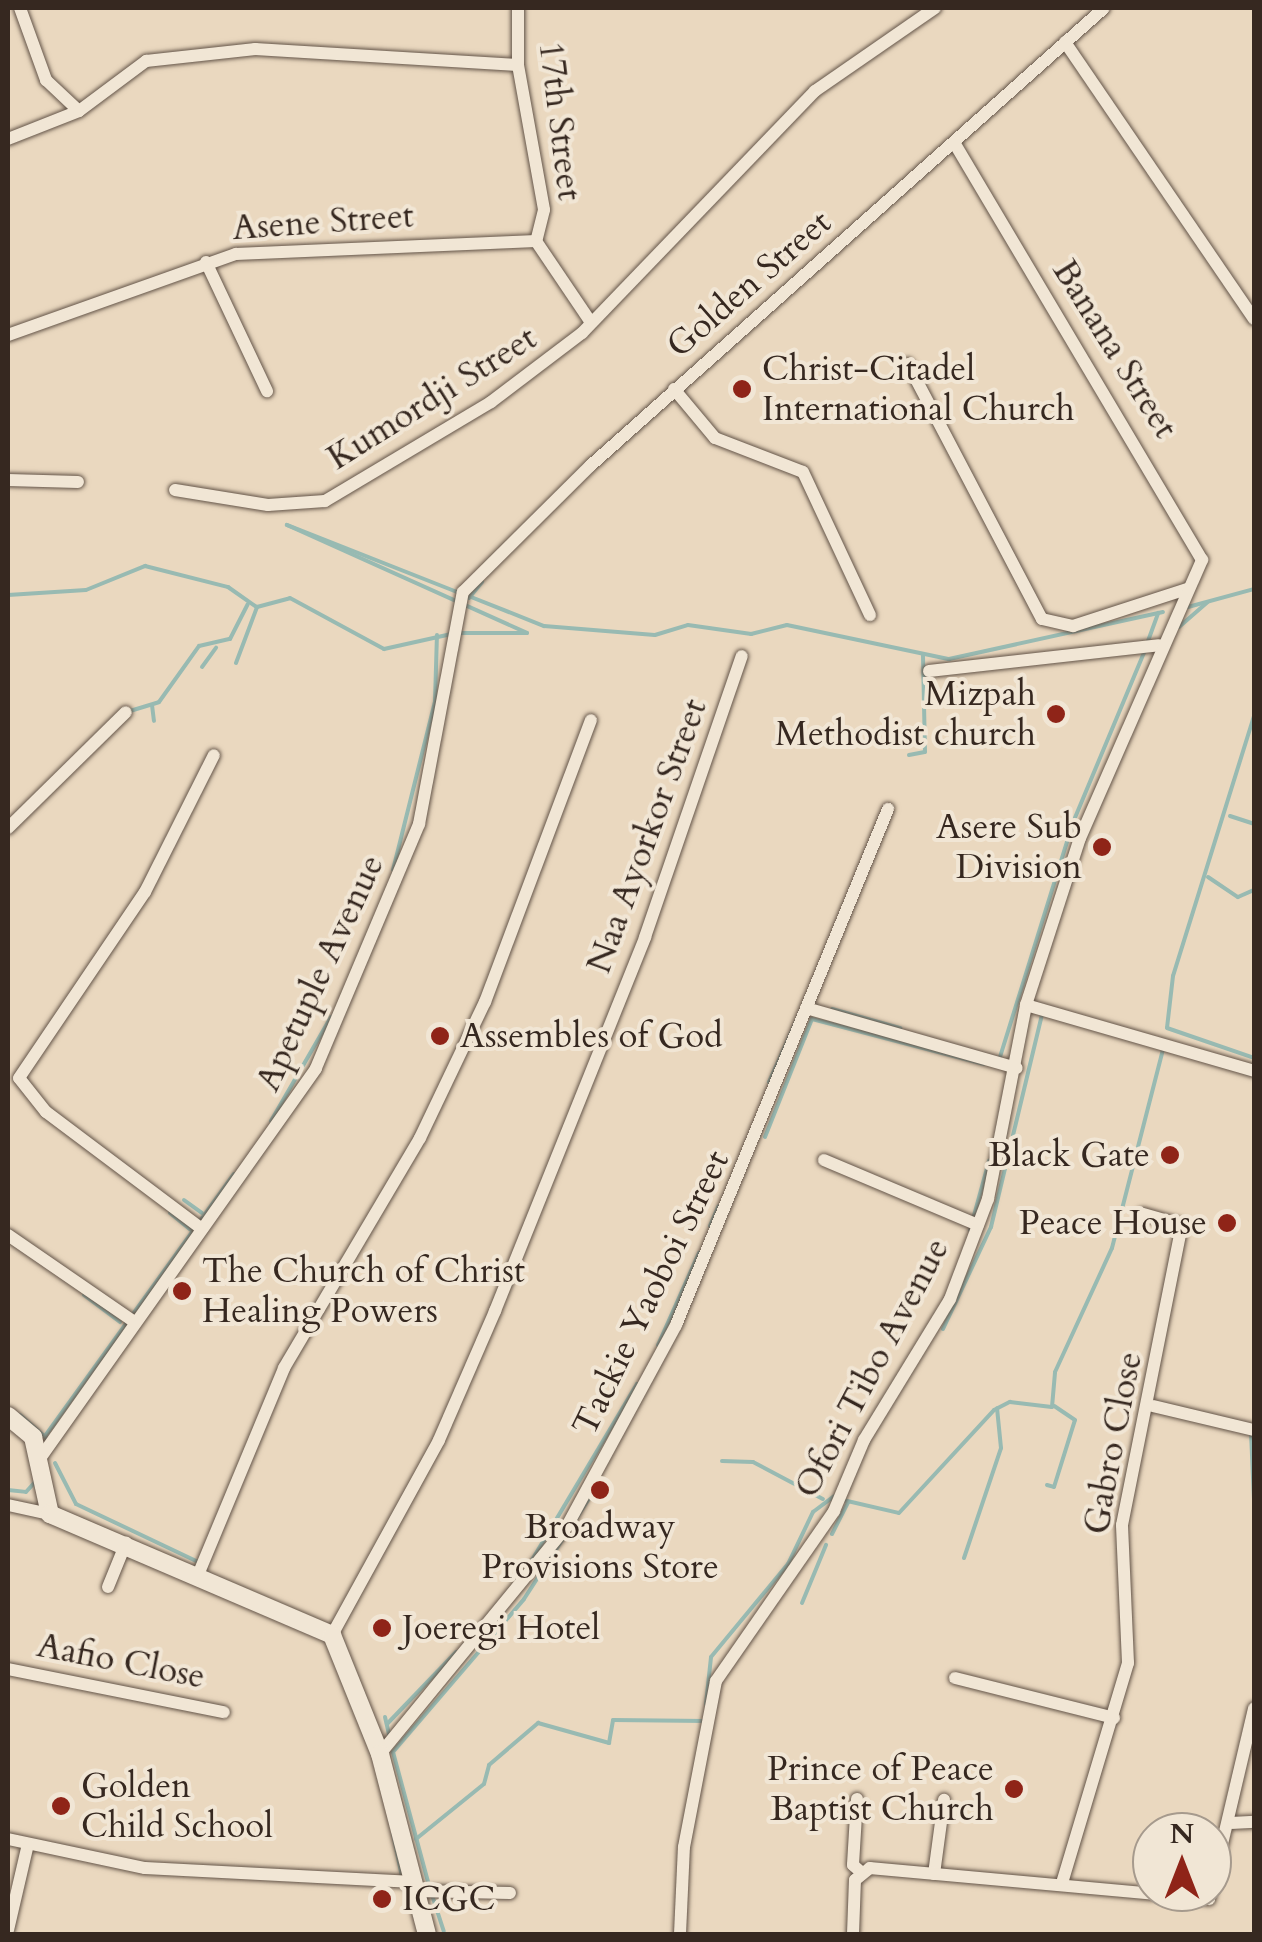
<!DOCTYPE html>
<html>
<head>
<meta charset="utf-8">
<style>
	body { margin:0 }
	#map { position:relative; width:1262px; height:1942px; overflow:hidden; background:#ead8bf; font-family:Cardo,serif }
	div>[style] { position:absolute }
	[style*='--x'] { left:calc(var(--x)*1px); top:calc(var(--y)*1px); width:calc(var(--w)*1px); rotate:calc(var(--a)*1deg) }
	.stream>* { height:4px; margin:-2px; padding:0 2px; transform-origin:2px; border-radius:2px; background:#98bab2 }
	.roads { filter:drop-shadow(0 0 2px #635448) drop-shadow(0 0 2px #635448) }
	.street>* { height:12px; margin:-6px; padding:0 6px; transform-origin:6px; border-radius:6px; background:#f1e6d5 }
	.secondary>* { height:18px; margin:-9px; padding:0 9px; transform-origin:9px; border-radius:9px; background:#f1e6d5 }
	.dots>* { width:28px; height:28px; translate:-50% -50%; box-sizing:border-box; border:5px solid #f1e6d5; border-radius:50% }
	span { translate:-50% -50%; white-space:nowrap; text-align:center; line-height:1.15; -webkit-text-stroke:8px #f1e6d5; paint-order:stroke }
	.street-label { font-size:35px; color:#362820 }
	.poi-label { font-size:35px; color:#362820 }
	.left { translate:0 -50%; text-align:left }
	.right { translate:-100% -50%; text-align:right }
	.frame { position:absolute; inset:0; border:10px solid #362820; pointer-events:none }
	.north { position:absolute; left:1132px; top:1812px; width:100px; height:100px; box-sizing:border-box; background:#f1e6d5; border:2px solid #a69a8d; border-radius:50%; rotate:0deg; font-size:28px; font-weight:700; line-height:40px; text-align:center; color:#362820 }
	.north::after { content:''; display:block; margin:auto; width:35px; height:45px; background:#8f2418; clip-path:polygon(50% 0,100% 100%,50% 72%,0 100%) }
</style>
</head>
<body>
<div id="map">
	<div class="stream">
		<div style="--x:457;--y:592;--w:183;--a:-158.5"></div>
		<div style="--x:287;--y:525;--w:263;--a:24.2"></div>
		<div style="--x:527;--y:633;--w:67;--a:180"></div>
		<div style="--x:8;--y:595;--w:78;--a:-3.7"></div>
		<div style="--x:86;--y:590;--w:64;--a:-22.1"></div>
		<div style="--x:145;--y:566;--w:86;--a:14.2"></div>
		<div style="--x:228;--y:587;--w:35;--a:35"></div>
		<div style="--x:257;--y:607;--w:34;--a:-15"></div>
		<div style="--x:290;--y:598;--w:107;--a:28.5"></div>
		<div style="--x:384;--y:649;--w:69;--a:-12.6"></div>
		<div style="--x:466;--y:595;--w:84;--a:21.7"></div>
		<div style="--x:544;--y:626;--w:111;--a:4.6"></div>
		<div style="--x:655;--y:635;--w:34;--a:-17"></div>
		<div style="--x:688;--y:625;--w:64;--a:8.1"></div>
		<div style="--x:751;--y:634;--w:37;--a:-14"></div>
		<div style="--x:787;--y:625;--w:166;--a:11.9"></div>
		<div style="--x:949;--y:659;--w:219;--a:-12.4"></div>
		<div style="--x:469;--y:598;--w:21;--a:-51"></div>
		<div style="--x:1188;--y:607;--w:68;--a:-15.3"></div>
		<div style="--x:1179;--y:627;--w:38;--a:-41"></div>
		<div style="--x:1148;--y:641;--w:30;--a:-70"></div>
		<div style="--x:236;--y:663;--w:60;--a:-69.4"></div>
		<div style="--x:202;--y:667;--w:24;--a:-54"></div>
		<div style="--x:152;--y:705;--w:16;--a:83"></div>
		<div style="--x:130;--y:711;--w:30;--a:-17"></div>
		<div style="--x:159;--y:702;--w:69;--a:-54.5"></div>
		<div style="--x:199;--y:646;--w:32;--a:-13"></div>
		<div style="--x:230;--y:639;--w:39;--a:-63"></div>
		<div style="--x:1254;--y:716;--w:272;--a:107.3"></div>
		<div style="--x:1173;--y:976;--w:52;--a:96.6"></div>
		<div style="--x:1167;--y:1028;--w:92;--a:19"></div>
		<div style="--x:909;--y:755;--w:16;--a:-11"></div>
		<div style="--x:925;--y:752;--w:98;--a:-91.2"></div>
		<div style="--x:1230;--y:816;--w:25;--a:18"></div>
		<div style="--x:393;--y:870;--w:174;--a:-76"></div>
		<div style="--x:435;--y:701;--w:66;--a:-88.3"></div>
		<div style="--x:1208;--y:877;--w:36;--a:34"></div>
		<div style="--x:1238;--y:897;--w:17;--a:-24"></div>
		<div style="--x:832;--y:1009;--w:71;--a:15.6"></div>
		<div style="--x:1000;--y:1057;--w:248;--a:-72.7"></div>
		<div style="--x:1074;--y:820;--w:184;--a:-67.3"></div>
		<div style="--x:769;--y:1082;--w:83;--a:-65.9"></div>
		<div style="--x:271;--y:1121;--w:120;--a:-60"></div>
		<div style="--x:765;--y:1137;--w:127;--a:-68.3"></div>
		<div style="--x:812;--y:1019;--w:177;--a:14.7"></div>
		<div style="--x:184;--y:1200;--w:22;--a:36"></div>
		<div style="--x:170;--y:1213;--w:26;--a:39"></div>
		<div style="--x:710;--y:1226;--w:21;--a:-67"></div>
		<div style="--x:970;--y:1230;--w:72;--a:-74.6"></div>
		<div style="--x:84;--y:1295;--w:45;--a:36.9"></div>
		<div style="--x:943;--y:1329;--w:113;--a:-64.8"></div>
		<div style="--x:991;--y:1227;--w:219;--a:-76.5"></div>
		<div style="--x:658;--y:1345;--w:101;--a:-66"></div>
		<div style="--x:20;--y:1415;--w:35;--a:41"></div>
		<div style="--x:1251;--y:1433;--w:66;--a:87.4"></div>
		<div style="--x:45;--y:1436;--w:323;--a:-54.2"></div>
		<div style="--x:722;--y:1461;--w:31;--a:2"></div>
		<div style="--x:753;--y:1462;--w:79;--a:27.9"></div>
		<div style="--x:55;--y:1463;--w:46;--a:62.9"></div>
		<div style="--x:76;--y:1504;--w:133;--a:25.4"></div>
		<div style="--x:1047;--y:1485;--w:7;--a:16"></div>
		<div style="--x:1054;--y:1487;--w:70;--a:-72.6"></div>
		<div style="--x:1075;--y:1420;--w:25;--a:-146"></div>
		<div style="--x:8;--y:1490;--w:18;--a:6"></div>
		<div style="--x:26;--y:1492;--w:15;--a:-48"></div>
		<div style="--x:843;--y:1500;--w:57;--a:13.1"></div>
		<div style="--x:899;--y:1513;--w:140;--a:-47.3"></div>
		<div style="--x:994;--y:1410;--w:18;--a:-27"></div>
		<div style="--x:1010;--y:1402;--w:42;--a:6.8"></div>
		<div style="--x:1052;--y:1407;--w:35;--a:-85"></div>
		<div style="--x:1055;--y:1372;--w:136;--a:-65.3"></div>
		<div style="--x:1112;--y:1248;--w:205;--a:-75.6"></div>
		<div style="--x:832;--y:1534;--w:36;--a:-63"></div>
		<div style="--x:964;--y:1558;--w:116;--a:-71.4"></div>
		<div style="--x:1001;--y:1448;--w:40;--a:-95.7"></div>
		<div style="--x:532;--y:1560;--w:205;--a:-59.2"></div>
		<div style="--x:802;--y:1603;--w:63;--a:-67.5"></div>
		<div style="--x:706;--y:1704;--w:47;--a:-83.9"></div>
		<div style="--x:711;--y:1657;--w:121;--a:-50.4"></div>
		<div style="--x:788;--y:1564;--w:58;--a:-64.3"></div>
		<div style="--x:813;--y:1512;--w:26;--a:-37"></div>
		<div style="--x:385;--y:1717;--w:22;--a:77"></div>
		<div style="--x:387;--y:1724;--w:100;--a:-46.2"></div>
		<div style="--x:393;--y:1752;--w:201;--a:-49.4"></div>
		<div style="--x:524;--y:1599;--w:129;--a:-57.1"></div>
		<div style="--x:393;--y:1752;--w:138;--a:74.9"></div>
		<div style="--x:393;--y:1833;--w:45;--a:78.4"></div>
		<div style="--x:416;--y:1839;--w:87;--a:-39"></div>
		<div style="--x:484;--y:1784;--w:20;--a:-75"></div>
		<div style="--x:489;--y:1765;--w:65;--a:-40.6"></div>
		<div style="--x:538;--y:1723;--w:74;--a:15.7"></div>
		<div style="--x:609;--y:1743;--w:23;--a:-80"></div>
		<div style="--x:613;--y:1720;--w:93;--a:0.6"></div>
		<div style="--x:432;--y:1895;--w:38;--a:72"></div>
	</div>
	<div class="roads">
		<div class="street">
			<div style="--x:20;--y:8;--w:77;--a:70.1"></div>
			<div style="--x:46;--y:80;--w:45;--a:43.2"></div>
			<div style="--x:518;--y:8;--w:57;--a:90"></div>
			<div style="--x:518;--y:65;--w:147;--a:79.8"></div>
			<div style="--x:544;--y:210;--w:32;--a:104"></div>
			<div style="--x:1065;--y:42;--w:335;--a:55.7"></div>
			<div style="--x:8;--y:139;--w:76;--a:-21.5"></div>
			<div style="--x:79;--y:111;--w:84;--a:-36.7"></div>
			<div style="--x:146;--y:61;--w:110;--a:-6.3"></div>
			<div style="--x:255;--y:49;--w:263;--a:3.5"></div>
			<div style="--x:536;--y:241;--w:97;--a:56"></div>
			<div style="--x:206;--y:262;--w:143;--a:64.7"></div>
			<div style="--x:8;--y:335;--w:242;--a:-19.6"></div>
			<div style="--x:236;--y:254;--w:300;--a:-2.5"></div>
			<div style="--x:908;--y:364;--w:288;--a:62.3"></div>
			<div style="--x:1042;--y:619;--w:32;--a:13"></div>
			<div style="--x:1073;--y:626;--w:120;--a:-18"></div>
			<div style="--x:674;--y:389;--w:64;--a:50.1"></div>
			<div style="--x:715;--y:438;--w:94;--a:21.1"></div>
			<div style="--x:803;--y:472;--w:158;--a:64.9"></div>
			<div style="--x:8;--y:480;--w:70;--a:1.6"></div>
			<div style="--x:175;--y:490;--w:94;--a:9.2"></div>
			<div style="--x:268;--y:505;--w:57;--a:-4"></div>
			<div style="--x:325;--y:501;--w:193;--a:-30.8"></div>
			<div style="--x:491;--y:402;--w:114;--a:-37.2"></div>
			<div style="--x:582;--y:333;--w:336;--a:-46.1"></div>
			<div style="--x:815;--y:91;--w:146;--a:-34.7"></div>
			<div style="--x:929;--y:671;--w:231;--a:-6.4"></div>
			<div style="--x:8;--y:828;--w:165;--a:-44.5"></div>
			<div style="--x:1026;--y:1005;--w:237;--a:16.1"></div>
			<div style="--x:806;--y:1008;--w:219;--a:15.9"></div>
			<div style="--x:824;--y:1160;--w:167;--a:22.9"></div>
			<div style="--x:202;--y:1229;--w:195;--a:-143.1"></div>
			<div style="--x:46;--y:1112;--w:43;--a:-128.5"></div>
			<div style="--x:19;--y:1078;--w:225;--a:-55.9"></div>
			<div style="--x:145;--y:892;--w:153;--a:-63.3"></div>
			<div style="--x:8;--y:1235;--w:152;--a:34.5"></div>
			<div style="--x:1153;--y:1406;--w:104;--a:13.4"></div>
			<div style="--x:41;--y:1457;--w:476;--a:-54.7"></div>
			<div style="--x:316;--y:1068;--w:265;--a:-67.1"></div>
			<div style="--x:419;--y:824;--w:236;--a:-79.3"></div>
			<div style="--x:463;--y:592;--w:179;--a:-44.8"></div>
			<div style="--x:590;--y:466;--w:688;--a:-41.7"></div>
			<div style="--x:8;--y:1505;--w:43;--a:12.1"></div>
			<div style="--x:198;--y:1575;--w:224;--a:-67.4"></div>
			<div style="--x:284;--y:1368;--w:267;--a:-59.4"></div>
			<div style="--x:420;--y:1138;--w:151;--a:-64.5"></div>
			<div style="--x:485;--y:1002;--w:301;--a:-69.4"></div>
			<div style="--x:108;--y:1587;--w:48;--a:-67.8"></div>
			<div style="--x:332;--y:1635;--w:222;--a:-61.2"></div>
			<div style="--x:439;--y:1440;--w:141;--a:-66.5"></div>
			<div style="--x:495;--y:1311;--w:403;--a:-68.1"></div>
			<div style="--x:645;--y:937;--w:297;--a:-71"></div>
			<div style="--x:8;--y:1669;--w:220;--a:11.3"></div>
			<div style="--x:955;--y:1678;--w:164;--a:14.1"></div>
			<div style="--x:380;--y:1754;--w:295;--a:-50.6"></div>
			<div style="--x:567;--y:1526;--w:229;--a:-61.5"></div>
			<div style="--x:676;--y:1325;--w:558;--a:-67.66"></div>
			<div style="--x:857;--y:1799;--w:66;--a:93.5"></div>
			<div style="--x:853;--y:1865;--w:9;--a:41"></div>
			<div style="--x:1232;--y:1823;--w:22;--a:-3"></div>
			<div style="--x:8;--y:1839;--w:140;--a:12"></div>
			<div style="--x:145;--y:1868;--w:269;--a:3"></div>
			<div style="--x:934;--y:1874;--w:75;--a:-82.3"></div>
			<div style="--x:1062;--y:1883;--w:230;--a:-73.3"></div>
			<div style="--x:1128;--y:1663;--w:138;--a:-92.5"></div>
			<div style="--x:1122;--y:1525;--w:306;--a:-78.7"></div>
			<div style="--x:1182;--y:1225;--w:41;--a:-164.2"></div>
			<div style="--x:416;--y:1891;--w:94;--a:1.2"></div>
			<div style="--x:8;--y:1930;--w:88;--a:-76.9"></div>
			<div style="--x:680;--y:1934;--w:87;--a:-87.4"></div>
			<div style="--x:684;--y:1847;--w:169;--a:-79.1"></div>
			<div style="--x:716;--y:1681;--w:207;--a:-55.2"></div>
			<div style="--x:834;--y:1511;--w:77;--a:-67.1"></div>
			<div style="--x:864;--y:1440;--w:165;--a:-58.6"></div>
			<div style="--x:950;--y:1299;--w:107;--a:-69.2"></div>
			<div style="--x:988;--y:1199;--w:198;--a:-78.9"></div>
			<div style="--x:1026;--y:1005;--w:176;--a:-72.1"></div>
			<div style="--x:1080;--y:838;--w:304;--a:-66.3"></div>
			<div style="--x:1202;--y:560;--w:485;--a:-120.7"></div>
			<div style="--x:853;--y:1934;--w:54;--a:-87.9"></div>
			<div style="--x:855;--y:1880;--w:19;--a:-39"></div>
			<div style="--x:870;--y:1868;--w:340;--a:5.2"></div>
			<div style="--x:1209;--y:1899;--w:196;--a:-76.7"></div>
		</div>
		<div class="secondary">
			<div style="--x:8;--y:1416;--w:33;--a:40"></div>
			<div style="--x:33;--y:1437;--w:79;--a:77.6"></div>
			<div style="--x:50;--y:1514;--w:307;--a:23.2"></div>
			<div style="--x:332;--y:1635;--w:128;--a:68"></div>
			<div style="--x:380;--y:1754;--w:186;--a:75.4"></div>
		</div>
	</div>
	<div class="dots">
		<div style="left:742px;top:389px;background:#8f2418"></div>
		<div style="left:1056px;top:714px;background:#8f2418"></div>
		<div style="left:1102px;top:847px;background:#8f2418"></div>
		<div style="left:440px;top:1036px;background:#8f2418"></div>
		<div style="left:1170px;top:1155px;background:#8f2418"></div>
		<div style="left:1227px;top:1223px;background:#8f2418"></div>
		<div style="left:182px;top:1291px;background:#8f2418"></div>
		<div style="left:600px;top:1490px;background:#8f2418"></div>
		<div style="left:382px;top:1628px;background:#8f2418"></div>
		<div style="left:1014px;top:1789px;background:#8f2418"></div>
		<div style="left:61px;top:1806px;background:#8f2418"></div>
		<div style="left:382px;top:1899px;background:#8f2418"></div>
	</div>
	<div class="street-label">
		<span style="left:560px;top:121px;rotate:83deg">17th Street</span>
		<span style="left:323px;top:222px;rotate:-4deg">Asene Street</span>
		<span style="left:749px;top:284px;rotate:-41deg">Golden Street</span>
		<span style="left:1115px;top:349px;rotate:58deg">Banana Street</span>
		<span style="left:432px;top:398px;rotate:-32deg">Kumordji Street</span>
		<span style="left:647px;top:836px;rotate:-70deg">Naa Ayorkor Street</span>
		<span style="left:320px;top:973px;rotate:-65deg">Apetuple Avenue</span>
		<span style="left:651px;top:1293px;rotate:-64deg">Tackie Yaoboi Street</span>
		<span style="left:872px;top:1368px;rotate:-62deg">Ofori Tibo Avenue</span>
		<span style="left:1113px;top:1443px;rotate:-79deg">Gabro Close</span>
		<span style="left:121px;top:1661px;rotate:11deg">Aafio Close</span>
	</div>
	<div class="poi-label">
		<span class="left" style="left:762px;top:389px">Christ-Citadel<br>International Church</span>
		<span class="right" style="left:1036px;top:714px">Mizpah<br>Methodist church</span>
		<span class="right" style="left:1082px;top:847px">Asere Sub<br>Division</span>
		<span class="left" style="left:460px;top:1036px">Assembles of God</span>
		<span class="right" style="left:1150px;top:1155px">Black Gate</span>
		<span class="right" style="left:1207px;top:1223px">Peace House</span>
		<span class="left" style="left:202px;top:1291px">The Church of Christ<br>Healing Powers</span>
		<span style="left:600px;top:1547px">Broadway<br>Provisions Store</span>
		<span class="left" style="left:402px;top:1628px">Joeregi Hotel</span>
		<span class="right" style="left:994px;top:1789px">Prince of Peace<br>Baptist Church</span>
		<span class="left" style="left:81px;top:1806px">Golden<br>Child School</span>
		<span class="left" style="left:402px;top:1899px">ICGC</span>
	</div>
	<div class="frame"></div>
	<div class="north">N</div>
</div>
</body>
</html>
